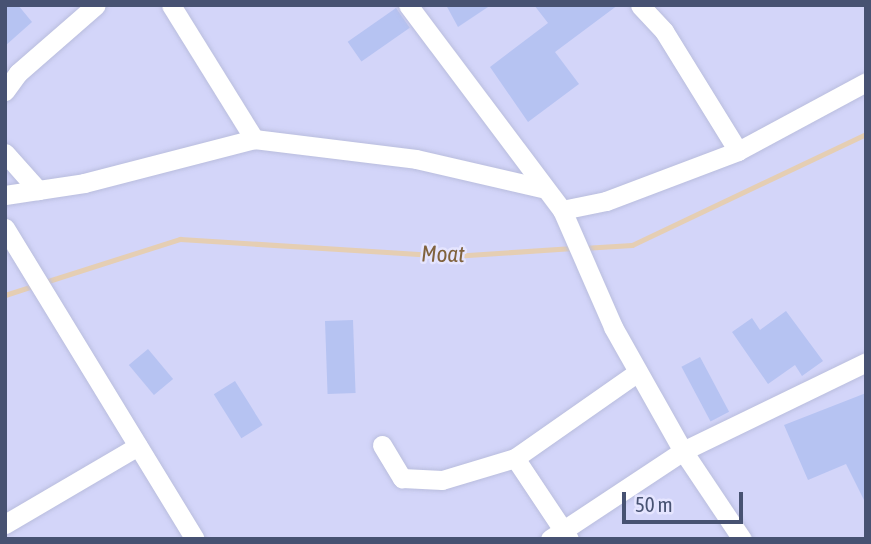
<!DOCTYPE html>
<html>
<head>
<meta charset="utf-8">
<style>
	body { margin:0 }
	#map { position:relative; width:871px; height:544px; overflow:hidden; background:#dfdffc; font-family:"Asap Condensed",sans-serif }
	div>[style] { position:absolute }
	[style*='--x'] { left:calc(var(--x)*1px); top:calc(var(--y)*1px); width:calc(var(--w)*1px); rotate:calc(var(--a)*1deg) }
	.residential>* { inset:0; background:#d3d5f9; transform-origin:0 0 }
	.stream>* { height:5px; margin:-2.5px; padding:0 2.5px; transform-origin:2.5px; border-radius:2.5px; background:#e5ceb3 }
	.building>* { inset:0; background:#b6c3f2; transform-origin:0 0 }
	.roads { filter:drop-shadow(0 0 2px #b9bddd) drop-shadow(0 0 2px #b9bddd) }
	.minor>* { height:19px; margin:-9.5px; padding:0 9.5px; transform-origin:9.5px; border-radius:9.5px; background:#fff }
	span { translate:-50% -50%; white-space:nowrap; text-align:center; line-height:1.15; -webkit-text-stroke:5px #e5e5ff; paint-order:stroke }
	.water-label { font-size:23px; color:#80623d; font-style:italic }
	.frame { position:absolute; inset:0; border:7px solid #475272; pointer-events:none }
	.scale { position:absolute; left:622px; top:492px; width:121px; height:32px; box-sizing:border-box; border:4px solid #475272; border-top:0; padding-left:9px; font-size:21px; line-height:24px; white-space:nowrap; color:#475272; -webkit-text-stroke:5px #e5e5ff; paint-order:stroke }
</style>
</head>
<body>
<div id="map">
	<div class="residential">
		<div style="left:5px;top:5px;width:861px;height:534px"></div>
	</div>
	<div class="stream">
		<div style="--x:583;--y:248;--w:49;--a:-3.5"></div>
		<div style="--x:632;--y:245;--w:259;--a:-25.4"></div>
		<div style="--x:45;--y:282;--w:142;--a:-17.7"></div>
		<div style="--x:180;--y:239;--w:274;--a:3.6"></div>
		<div style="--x:453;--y:256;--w:120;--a:-3.8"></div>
		<div style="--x:5;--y:295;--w:33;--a:-18"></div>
	</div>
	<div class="building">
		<div style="clip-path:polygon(5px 5px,18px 5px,32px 22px,5px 46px)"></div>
		<div style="clip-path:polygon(446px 5px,491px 5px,458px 27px)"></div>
		<div style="clip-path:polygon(534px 5px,618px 5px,555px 52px,579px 84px,528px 122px,490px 67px,548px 23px)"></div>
		<div style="left:396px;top:8px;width:24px;height:59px;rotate:55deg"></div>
		<div style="clip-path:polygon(786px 311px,823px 361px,802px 376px,795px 365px,768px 384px,732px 332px,752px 318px,760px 330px)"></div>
		<div style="left:353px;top:320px;width:73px;height:28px;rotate:88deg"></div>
		<div style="left:148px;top:349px;width:39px;height:25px;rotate:50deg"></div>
		<div style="left:700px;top:357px;width:62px;height:21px;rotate:62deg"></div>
		<div style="left:235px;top:381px;width:52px;height:25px;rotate:58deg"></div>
		<div style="clip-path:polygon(866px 393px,866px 504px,846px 464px,808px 480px,784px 425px)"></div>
	</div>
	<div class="roads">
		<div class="minor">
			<div style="--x:171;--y:5;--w:158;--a:58.2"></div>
			<div style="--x:408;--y:5;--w:256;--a:53.1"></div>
			<div style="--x:562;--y:210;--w:128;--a:66.4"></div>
			<div style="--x:613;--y:327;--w:142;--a:60.6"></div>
			<div style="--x:683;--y:451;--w:106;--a:56.2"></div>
			<div style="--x:5;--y:91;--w:22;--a:-54"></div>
			<div style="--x:18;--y:73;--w:103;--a:-41.1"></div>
			<div style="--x:738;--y:151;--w:145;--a:-28.3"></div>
			<div style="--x:5;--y:153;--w:50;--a:48.3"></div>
			<div style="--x:5;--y:195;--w:80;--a:-8.6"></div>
			<div style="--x:84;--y:183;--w:176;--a:-14.5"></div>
			<div style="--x:254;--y:139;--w:163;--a:7"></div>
			<div style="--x:416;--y:159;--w:129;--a:13"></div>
			<div style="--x:562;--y:210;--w:45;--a:-11.6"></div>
			<div style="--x:606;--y:201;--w:141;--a:-20.7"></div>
			<div style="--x:738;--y:151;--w:141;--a:-121.7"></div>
			<div style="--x:664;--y:31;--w:35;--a:-133"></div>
			<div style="--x:5;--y:228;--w:364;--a:58.6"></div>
			<div style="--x:382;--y:445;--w:39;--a:59"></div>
			<div style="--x:402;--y:478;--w:40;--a:2.9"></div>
			<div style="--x:442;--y:480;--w:76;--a:-16.8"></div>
			<div style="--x:515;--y:458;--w:150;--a:-35"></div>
			<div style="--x:515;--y:458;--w:97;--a:56.3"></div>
			<div style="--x:5;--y:524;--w:154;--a:-30.4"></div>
			<div style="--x:550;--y:539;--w:159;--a:-33.5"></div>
			<div style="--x:683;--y:451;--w:203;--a:-25.9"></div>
		</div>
	</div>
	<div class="water-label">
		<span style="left:443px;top:254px;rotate:1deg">Moat</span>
	</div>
	<div class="frame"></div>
	<div class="scale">50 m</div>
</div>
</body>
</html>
